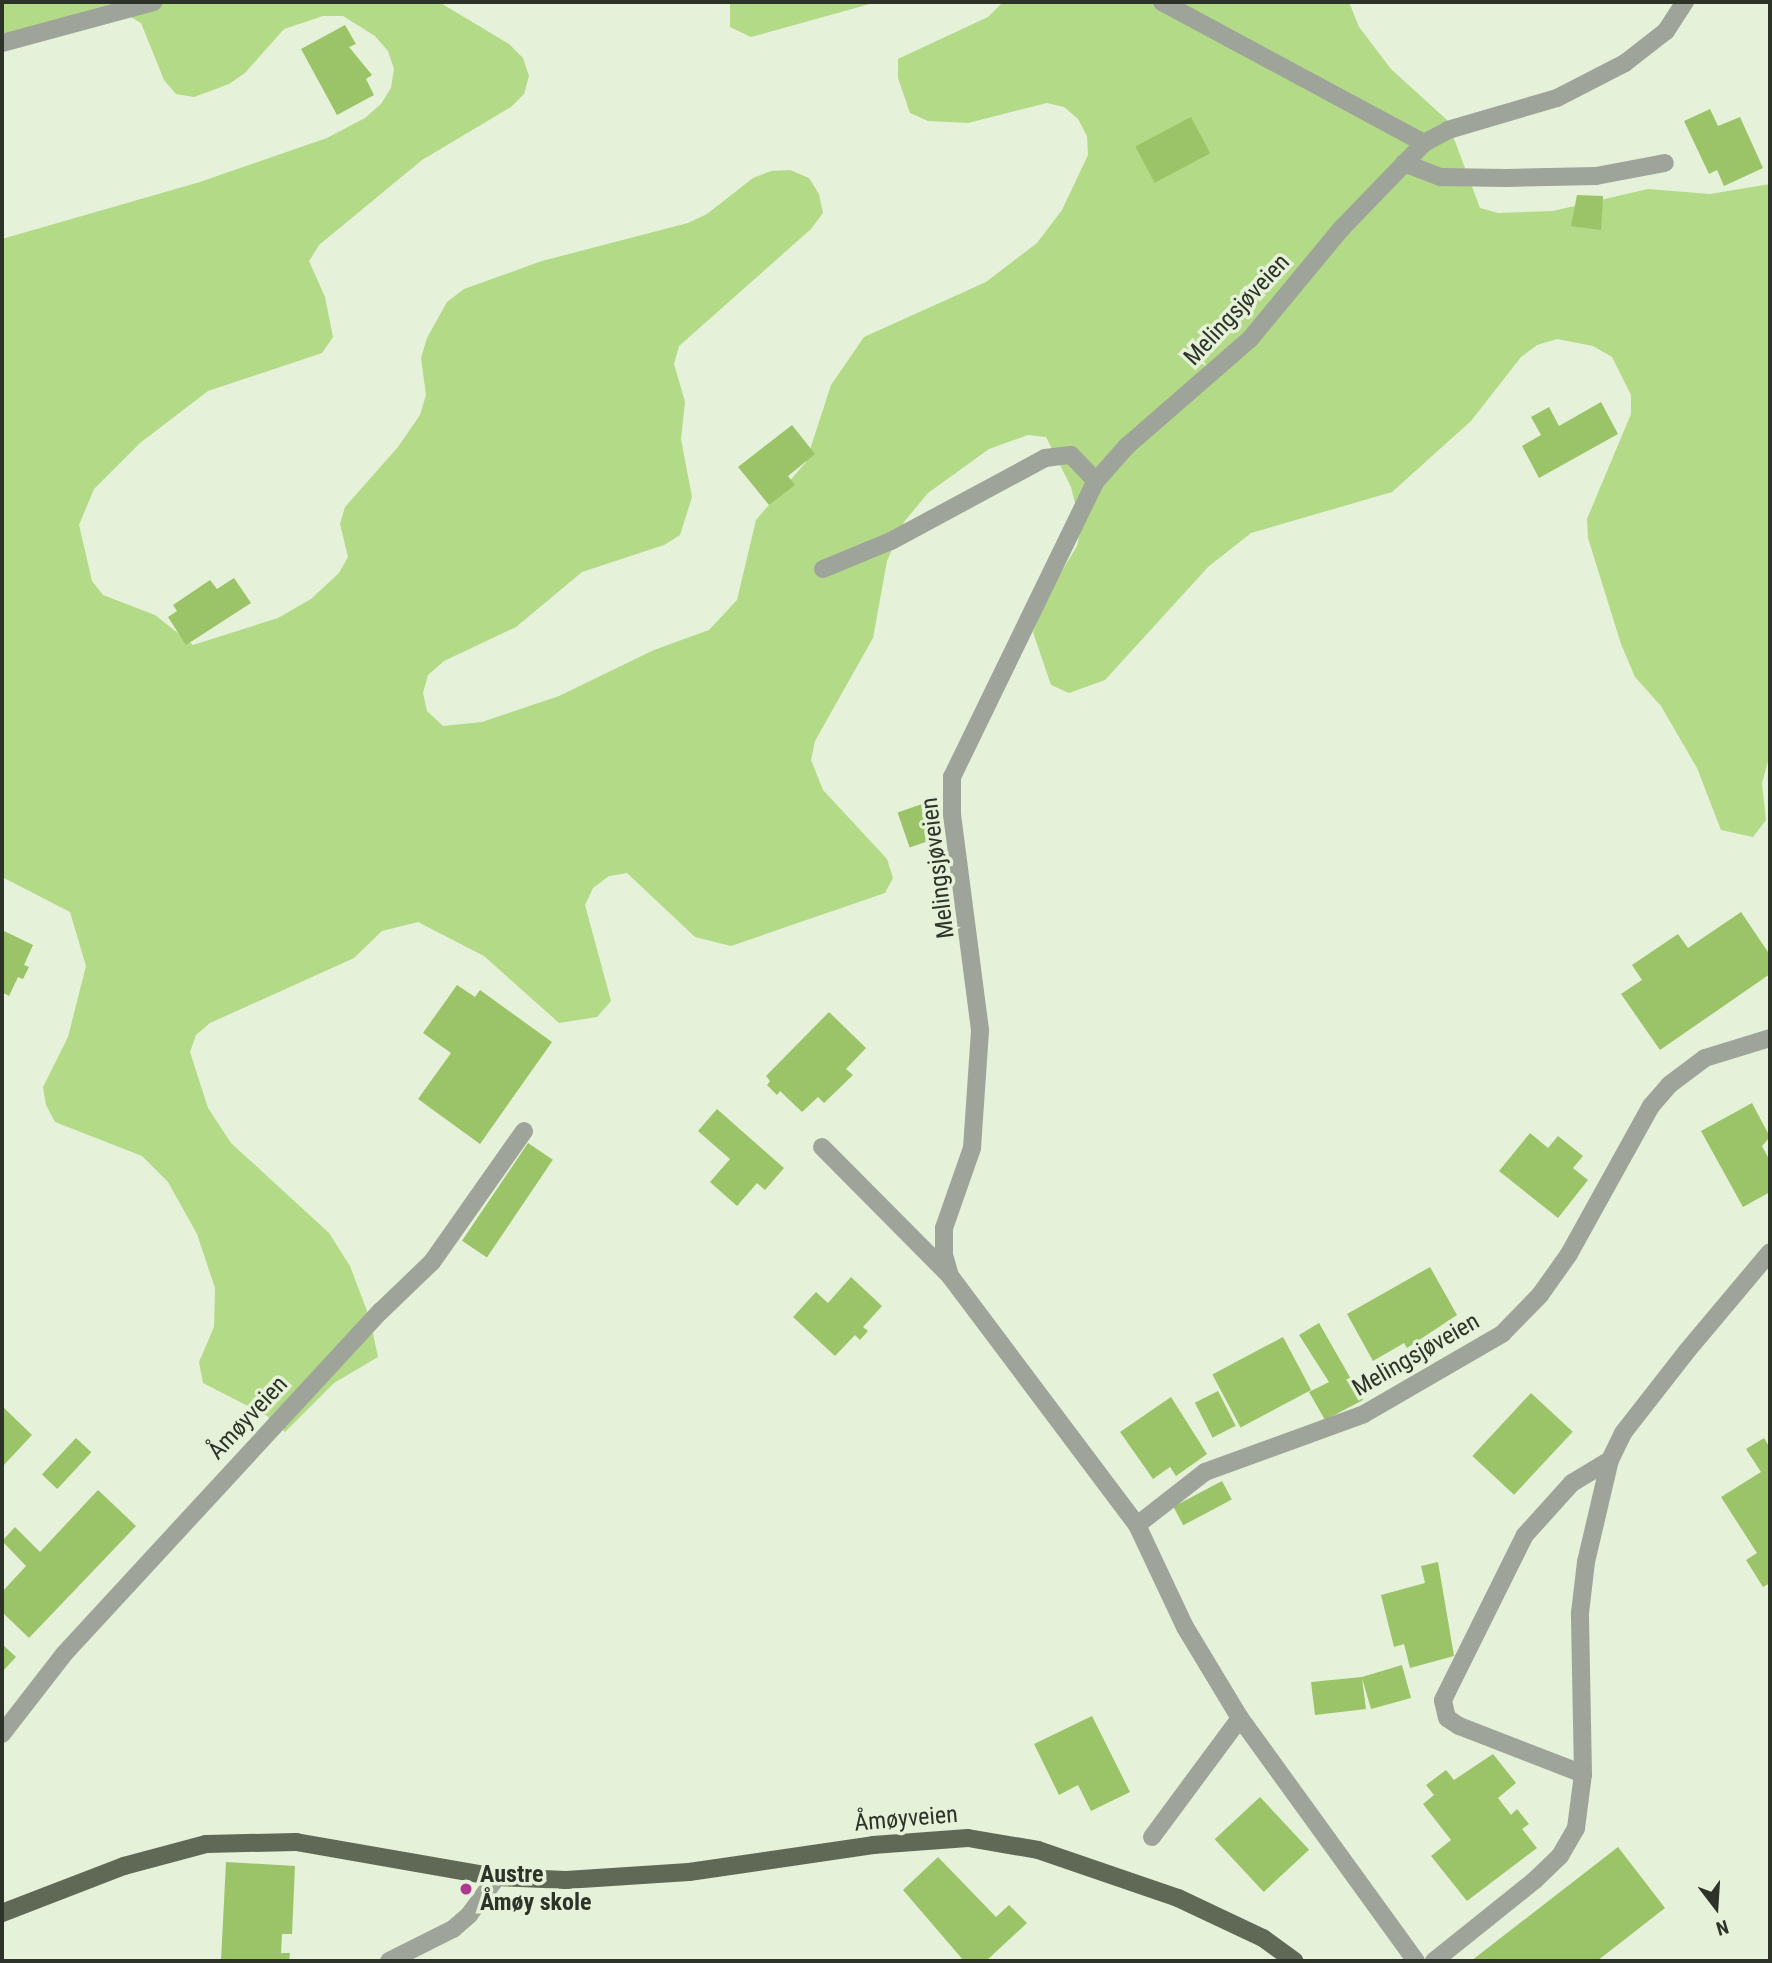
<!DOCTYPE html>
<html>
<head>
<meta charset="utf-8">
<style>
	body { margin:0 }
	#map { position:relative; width:1772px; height:1963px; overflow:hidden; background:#e5f1d8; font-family:"Roboto Condensed",sans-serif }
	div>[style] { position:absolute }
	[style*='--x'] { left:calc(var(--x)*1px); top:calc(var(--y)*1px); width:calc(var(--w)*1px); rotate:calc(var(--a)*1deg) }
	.green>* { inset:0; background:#b3da87 }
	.building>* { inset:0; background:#9bc469; transform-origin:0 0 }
	.minor>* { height:18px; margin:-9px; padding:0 9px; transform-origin:9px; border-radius:9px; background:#9fa49a }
	.major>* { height:18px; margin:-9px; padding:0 9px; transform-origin:9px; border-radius:9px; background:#606956 }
	.dots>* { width:19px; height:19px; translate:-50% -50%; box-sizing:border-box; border:4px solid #e5f1d8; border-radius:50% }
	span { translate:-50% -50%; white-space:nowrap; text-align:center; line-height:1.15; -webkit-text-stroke:7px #e5f1d8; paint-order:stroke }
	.street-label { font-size:24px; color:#2e332a }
	.poi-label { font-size:24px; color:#2e332a; font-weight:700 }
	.left { translate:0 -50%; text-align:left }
	.frame { position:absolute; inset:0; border:4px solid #2e332a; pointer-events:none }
	.north { position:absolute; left:1681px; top:1872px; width:70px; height:70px; -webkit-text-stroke:5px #e5f1d8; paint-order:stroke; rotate:163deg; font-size:19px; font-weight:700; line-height:28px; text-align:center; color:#2e332a }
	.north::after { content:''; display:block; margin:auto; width:24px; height:32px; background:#2e332a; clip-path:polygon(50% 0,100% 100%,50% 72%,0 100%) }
</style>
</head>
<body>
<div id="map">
	<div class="green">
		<div style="clip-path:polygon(2px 2px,439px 2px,509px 44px,523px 58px,529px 76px,524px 94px,511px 107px,422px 160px,319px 245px,309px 261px,325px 297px,333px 337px,322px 353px,208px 391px,140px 443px,94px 489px,79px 525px,92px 581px,103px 595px,155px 615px,193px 645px,278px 618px,311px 599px,339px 573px,348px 557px,340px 524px,345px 507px,398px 447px,420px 415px,426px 395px,421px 358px,427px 338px,447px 302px,464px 289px,542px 261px,688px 223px,707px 214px,753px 178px,771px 171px,790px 170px,809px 178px,819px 194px,823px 213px,811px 229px,679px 346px,674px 364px,685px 402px,681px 439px,692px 497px,680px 535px,664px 545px,582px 572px,516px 627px,444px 661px,428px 675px,423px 693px,427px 711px,443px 726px,482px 722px,559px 696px,654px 650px,709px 630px,737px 600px,756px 520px,806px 462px,831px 385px,864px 337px,986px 282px,1037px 243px,1062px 210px,1088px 155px,1087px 136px,1078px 119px,1064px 107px,1047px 103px,968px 123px,928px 121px,910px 113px,898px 78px,898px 59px,988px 17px,1003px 2px,1349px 2px,1359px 27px,1391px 69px,1447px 120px,1480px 208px,1498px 213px,1553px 211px,1648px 189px,1710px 194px,1770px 184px,1770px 754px,1762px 783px,1766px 820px,1753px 837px,1721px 830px,1697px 768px,1661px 706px,1635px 677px,1621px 644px,1588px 538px,1587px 519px,1631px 414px,1631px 395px,1612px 357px,1593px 346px,1557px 339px,1537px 345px,1521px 357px,1471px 421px,1392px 492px,1251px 533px,1208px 567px,1105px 680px,1069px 693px,1051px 685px,1033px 632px,1047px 596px,1077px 546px,1081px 527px,1071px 487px,1046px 437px,1028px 435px,989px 449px,928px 493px,904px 522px,887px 561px,873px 638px,815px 741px,811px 760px,823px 790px,887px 859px,893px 878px,885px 893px,731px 946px,695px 937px,627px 873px,609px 876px,593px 888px,585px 905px,611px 1001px,597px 1017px,559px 1023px,484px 956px,418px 922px,382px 931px,354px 958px,210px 1023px,196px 1035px,190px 1052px,208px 1108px,231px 1143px,329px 1233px,350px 1266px,370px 1319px,378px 1357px,334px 1383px,285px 1432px,267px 1416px,203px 1383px,199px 1362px,214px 1327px,215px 1288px,197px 1234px,168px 1182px,142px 1156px,55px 1122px,46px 1105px,43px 1087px,68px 1037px,86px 966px,70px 912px,2px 877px,2px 239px,200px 182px,327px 138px,365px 118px,381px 104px,391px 88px,394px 69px,388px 51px,375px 36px,343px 16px,323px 16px,284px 29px,245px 73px,229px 84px,194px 97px,176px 94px,164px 80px,141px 23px,124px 13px,67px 17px,2px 34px)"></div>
		<div style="clip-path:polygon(730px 2px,877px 2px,751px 37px,730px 27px)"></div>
	</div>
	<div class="building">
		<div style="clip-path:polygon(345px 25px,356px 44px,349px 47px,372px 75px,366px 79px,374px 95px,337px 115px,301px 49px)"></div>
		<div style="clip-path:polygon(1710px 109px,1718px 126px,1740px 117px,1763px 168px,1724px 186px,1717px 170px,1709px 174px,1684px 121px)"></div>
		<div style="left:1191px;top:117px;width:41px;height:63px;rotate:62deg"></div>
		<div style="clip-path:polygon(1577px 195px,1603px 196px,1601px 230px,1571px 226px)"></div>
		<div style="clip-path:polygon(1601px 402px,1618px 434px,1539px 478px,1522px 446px,1541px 435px,1531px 417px,1549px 407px,1559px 426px)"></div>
		<div style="clip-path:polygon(792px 425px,815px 454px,788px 476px,795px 485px,769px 505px,738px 467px)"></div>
		<div style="clip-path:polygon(234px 578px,251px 603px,186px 645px,168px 617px,177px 611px,173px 605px,210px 580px,217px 589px)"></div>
		<div style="left:925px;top:803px;width:37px;height:29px;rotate:71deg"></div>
		<div style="clip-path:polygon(1741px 912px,1770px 955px,1770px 974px,1660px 1050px,1621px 994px,1642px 980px,1632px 965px,1678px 934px,1688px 948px)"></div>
		<div style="clip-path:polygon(2px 930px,33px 945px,24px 965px,29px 967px,23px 979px,18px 977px,9px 996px,2px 992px)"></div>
		<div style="clip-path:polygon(457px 985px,475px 997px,480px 990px,552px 1042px,480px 1144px,418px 1099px,451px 1053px,423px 1033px)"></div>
		<div style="clip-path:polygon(829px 1012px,866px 1048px,846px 1069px,853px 1075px,824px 1103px,818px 1097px,802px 1112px,780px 1091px,777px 1095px,767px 1085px,770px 1081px,766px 1076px)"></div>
		<div style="clip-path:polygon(1752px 1103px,1770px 1137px,1762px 1146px,1770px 1161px,1770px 1192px,1743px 1207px,1701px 1131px)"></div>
		<div style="clip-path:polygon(717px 1109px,784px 1168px,765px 1190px,757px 1183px,737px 1206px,710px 1182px,730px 1159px,698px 1131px)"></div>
		<div style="clip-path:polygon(1530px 1133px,1548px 1148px,1558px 1136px,1583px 1156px,1573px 1168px,1588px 1180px,1558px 1218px,1499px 1171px)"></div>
		<div style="left:528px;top:1143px;width:30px;height:118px;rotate:34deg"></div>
		<div style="clip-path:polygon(1430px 1267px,1457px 1315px,1407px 1348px,1404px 1343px,1373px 1361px,1347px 1314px)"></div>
		<div style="clip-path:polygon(851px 1277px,882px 1306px,863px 1327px,868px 1331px,860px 1340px,855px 1335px,835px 1356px,793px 1317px,816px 1292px,828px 1303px)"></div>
		<div style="clip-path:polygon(1319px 1323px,1363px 1400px,1325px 1420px,1309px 1392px,1329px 1382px,1299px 1335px)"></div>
		<div style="left:1283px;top:1337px;width:60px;height:80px;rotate:62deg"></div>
		<div style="left:1218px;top:1391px;width:39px;height:26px;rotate:63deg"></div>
		<div style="left:1531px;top:1393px;width:57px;height:86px;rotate:43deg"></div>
		<div style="clip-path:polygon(1171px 1397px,1207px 1454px,1176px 1476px,1170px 1467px,1153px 1479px,1120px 1432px)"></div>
		<div style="clip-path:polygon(2px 1406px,32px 1435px,2px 1467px)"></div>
		<div style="left:76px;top:1438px;width:21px;height:50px;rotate:43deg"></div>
		<div style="clip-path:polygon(1764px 1438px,1770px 1448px,1770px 1583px,1763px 1587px,1746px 1560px,1757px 1553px,1721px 1497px,1761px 1472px,1746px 1449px)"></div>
		<div style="left:1222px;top:1481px;width:21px;height:55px;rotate:62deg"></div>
		<div style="clip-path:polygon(98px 1490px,136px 1526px,29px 1638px,2px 1612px,2px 1592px,26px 1566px,2px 1541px,15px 1527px,40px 1552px)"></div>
		<div style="clip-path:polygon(1438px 1562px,1454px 1656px,1410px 1668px,1404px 1644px,1394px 1647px,1381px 1595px,1425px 1583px,1421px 1566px)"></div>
		<div style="clip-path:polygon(2px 1644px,16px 1657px,2px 1672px)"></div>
		<div style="clip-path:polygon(1402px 1665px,1411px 1698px,1371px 1709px,1362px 1678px,1366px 1709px,1315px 1715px,1311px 1682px,1362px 1677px)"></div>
		<div style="clip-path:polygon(1092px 1716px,1130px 1792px,1091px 1811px,1078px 1785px,1059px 1795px,1034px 1744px)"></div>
		<div style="clip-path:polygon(1493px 1754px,1516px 1783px,1498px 1798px,1511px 1815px,1517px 1809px,1529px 1824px,1522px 1829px,1537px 1848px,1467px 1901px,1431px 1856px,1451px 1840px,1423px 1804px,1434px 1795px,1426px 1785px,1446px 1770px,1454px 1780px)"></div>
		<div style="left:1260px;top:1797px;width:72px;height:62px;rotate:47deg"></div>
		<div style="clip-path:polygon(1618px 1847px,1665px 1908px,1597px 1961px,1471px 1961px)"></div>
		<div style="clip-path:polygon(938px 1857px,996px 1917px,1009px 1905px,1027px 1923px,986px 1961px,964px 1961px,903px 1890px)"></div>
		<div style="clip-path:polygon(226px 1862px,295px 1866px,292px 1934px,282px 1934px,281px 1953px,290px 1953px,289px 1961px,221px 1961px)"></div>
	</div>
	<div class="minor">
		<div style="--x:1162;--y:2;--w:298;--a:28.3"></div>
		<div style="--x:2;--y:43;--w:157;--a:-15.1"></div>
		<div style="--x:1404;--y:163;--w:40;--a:21"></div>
		<div style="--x:1441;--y:177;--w:65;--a:0.9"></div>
		<div style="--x:1506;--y:178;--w:90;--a:-1.3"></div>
		<div style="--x:1596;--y:176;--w:70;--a:-10.7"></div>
		<div style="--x:823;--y:569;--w:74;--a:-22.4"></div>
		<div style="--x:891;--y:541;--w:175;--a:-28.3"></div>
		<div style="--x:1045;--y:458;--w:26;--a:-7"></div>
		<div style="--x:1071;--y:455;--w:36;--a:46"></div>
		<div style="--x:822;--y:1147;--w:182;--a:45.2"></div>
		<div style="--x:950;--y:1276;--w:311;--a:53.1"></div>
		<div style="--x:1137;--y:1525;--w:113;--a:64.8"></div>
		<div style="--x:1185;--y:1627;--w:106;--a:58.9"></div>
		<div style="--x:1240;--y:1718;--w:300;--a:54.1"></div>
		<div style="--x:950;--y:1276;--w:22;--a:-106"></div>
		<div style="--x:944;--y:1255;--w:27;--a:-90"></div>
		<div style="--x:944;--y:1228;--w:85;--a:-70.7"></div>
		<div style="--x:972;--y:1148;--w:118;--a:-86.1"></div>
		<div style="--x:980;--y:1030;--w:217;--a:-97.4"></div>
		<div style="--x:952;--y:815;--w:38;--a:-90"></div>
		<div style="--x:952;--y:777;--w:329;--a:-64.1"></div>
		<div style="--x:1096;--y:481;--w:47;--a:-48.5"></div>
		<div style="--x:1127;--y:446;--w:163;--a:-41"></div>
		<div style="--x:1250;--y:339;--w:143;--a:-50.4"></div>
		<div style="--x:1341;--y:229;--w:120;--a:-46"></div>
		<div style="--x:1424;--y:143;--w:27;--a:-28"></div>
		<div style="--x:1448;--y:130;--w:114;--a:-16.4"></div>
		<div style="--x:1557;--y:98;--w:76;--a:-27.2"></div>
		<div style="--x:1625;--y:63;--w:52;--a:-38"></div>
		<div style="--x:1666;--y:31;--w:35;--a:-57"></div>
		<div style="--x:1137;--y:1525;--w:86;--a:-37.9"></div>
		<div style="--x:1205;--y:1472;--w:169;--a:-20"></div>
		<div style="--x:1364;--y:1414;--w:160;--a:-30.1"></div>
		<div style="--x:1502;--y:1334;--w:54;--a:-45.7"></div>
		<div style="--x:1540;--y:1295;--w:50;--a:-54.7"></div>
		<div style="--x:1569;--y:1254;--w:169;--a:-61"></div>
		<div style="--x:1651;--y:1106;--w:28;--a:-49"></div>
		<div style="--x:1669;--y:1085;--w:45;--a:-36.9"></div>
		<div style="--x:1705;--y:1058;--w:68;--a:-17.1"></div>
		<div style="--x:2;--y:1734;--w:101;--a:-52.2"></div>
		<div style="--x:64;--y:1654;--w:467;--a:-47.3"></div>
		<div style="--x:381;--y:1311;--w:71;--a:-43.9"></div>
		<div style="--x:432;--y:1262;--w:160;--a:-54.9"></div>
		<div style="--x:1583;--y:1774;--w:133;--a:-158.8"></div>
		<div style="--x:1459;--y:1726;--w:14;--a:-146"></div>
		<div style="--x:1447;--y:1718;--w:18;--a:-103"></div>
		<div style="--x:1443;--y:1700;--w:184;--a:-63.6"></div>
		<div style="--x:1525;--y:1535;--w:70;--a:-47.9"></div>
		<div style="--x:1572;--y:1483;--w:44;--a:-31.2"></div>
		<div style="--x:1152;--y:1837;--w:148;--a:-53.5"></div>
		<div style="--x:389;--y:1961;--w:72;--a:-26.6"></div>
		<div style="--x:453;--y:1929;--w:21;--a:-41"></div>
		<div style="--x:469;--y:1915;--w:47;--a:-53.6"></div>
		<div style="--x:1434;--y:1961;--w:129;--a:-38.7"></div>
		<div style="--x:1535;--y:1880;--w:35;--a:-44"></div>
		<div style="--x:1560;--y:1856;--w:32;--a:-60"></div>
		<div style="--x:1576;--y:1828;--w:54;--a:-82.6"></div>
		<div style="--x:1583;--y:1774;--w:161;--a:-91.1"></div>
		<div style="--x:1580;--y:1613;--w:51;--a:-83.3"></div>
		<div style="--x:1586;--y:1562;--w:105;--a:-76.8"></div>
		<div style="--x:1610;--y:1460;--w:30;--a:-64"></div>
		<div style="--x:1623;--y:1433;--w:104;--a:-52"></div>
		<div style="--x:1687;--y:1351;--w:129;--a:-50"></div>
	</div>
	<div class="major">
		<div style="--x:2;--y:1913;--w:131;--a:-21.1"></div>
		<div style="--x:124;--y:1866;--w:85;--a:-15"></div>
		<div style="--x:206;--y:1844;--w:90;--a:-1.3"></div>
		<div style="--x:296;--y:1842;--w:204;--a:9.9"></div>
		<div style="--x:497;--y:1877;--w:69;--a:2.5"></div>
		<div style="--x:566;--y:1880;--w:123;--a:-3.7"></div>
		<div style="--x:689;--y:1872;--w:186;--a:-8.3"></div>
		<div style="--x:873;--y:1845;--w:95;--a:-4.2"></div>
		<div style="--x:968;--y:1838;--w:71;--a:9.7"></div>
		<div style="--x:1038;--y:1850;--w:148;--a:18.9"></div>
		<div style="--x:1178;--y:1898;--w:94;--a:25.2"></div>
		<div style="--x:1263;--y:1938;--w:39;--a:36"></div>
	</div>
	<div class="dots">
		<div style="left:466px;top:1889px;background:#ae3991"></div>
	</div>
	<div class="street-label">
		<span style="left:1237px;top:310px;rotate:-47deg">Melingsjøveien</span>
		<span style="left:938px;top:868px;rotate:-97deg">Melingsjøveien</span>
		<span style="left:1416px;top:1355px;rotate:-30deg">Melingsjøveien</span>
		<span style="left:248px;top:1418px;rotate:-47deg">Åmøyveien</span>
		<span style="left:906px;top:1819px;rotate:-5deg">Åmøyveien</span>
	</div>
	<div class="poi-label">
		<span class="left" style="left:480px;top:1889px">Austre<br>Åmøy skole</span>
	</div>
	<div class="frame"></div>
	<div class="north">N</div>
</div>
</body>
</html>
